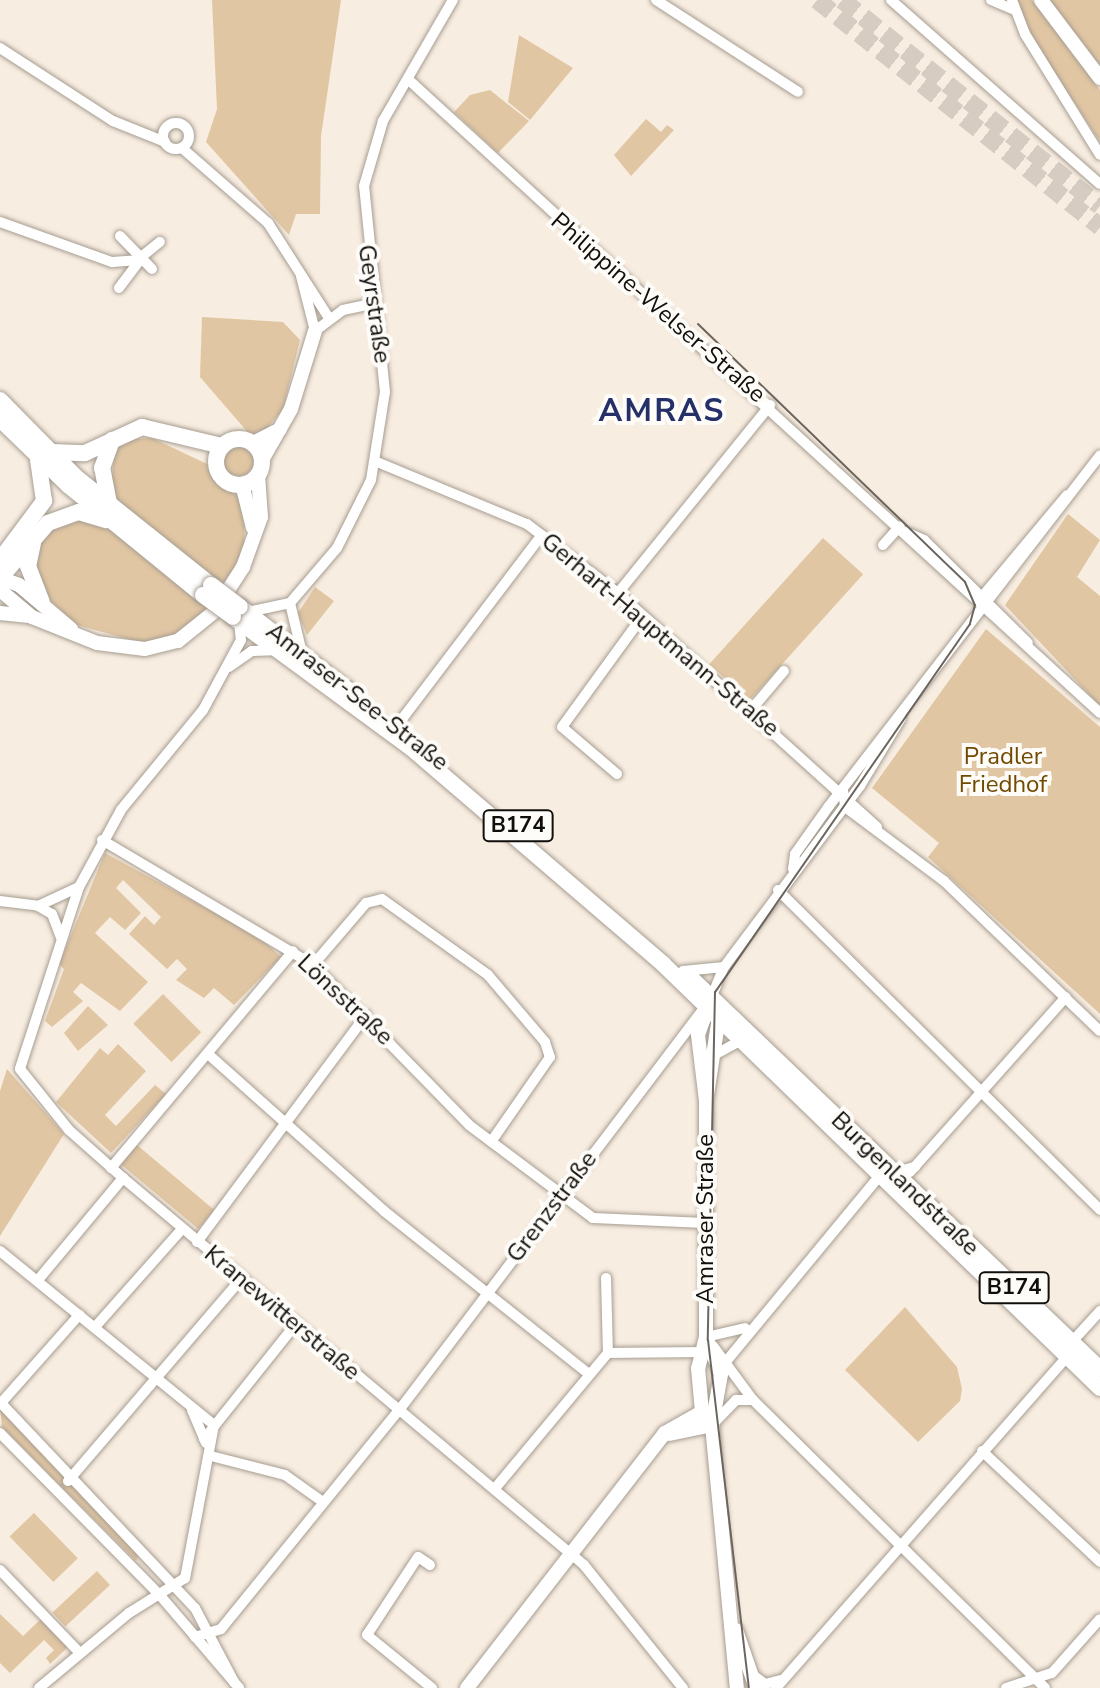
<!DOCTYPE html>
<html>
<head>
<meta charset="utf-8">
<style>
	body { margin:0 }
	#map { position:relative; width:1100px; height:1688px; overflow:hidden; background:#f8ede1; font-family:"Nunito Sans",sans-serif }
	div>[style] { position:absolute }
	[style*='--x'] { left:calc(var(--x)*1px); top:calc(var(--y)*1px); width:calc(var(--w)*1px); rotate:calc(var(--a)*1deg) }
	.green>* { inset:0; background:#e1c6a3; transform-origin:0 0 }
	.round { border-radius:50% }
	.highway-tunnel>* { height:18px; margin-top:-9px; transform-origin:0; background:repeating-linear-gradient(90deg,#d6ccc1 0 18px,transparent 0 27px) }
	.roads { filter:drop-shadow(0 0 2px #a69d91) drop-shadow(0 0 2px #a69d91) }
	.street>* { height:10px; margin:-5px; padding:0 5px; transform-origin:5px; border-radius:5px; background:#fff }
	.street>.ring { margin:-5px; padding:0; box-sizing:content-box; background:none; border:10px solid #fff; border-radius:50% }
	.secondary>* { height:14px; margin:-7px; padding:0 7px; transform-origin:7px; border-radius:7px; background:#fff }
	.primary>* { height:16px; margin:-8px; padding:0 8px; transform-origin:8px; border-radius:8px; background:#fff }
	.primary>.ring { margin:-8px; padding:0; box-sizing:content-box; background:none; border:16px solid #fff; border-radius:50% }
	.tram>* { height:2px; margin:-1px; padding:0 1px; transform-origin:1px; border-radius:1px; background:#6b655e }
	.bridges { filter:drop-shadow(0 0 2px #a69d91) drop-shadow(0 0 2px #a69d91) }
	.primary-bridge>* { height:16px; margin:-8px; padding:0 8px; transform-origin:8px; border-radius:8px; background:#fff }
	span { translate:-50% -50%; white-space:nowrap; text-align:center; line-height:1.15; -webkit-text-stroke:8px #fefcf9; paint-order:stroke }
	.shield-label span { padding:2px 6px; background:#fefcf9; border:2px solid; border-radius:6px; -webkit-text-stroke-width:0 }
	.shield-label { font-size:22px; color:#120f0b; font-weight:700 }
	.street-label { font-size:24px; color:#120f0b }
	.park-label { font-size:24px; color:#724900 }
	.district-label { font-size:32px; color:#253069; font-weight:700; letter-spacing:2px }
</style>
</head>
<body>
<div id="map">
	<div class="green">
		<div style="clip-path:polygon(212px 0,341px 0,321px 136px,320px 214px,296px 214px,289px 235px,206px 142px,217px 109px)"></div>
		<div style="clip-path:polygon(1016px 0,1032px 0,1100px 90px,1100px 142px,1025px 27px)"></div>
		<div style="clip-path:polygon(1048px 0,1100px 0,1100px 66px)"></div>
		<div style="clip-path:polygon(519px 35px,573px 68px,530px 120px,508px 102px)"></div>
		<div style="clip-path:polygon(490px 90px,529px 121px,498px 153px,454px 112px,470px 95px)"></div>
		<div style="clip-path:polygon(646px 119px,661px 132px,667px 125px,674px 130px,631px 176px,614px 155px)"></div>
		<div style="clip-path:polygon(202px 317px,283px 322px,300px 340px,283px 409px,263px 433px,251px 436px,200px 377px)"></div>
		<div style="clip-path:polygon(152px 438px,207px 464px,215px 480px,245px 501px,244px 547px,225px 587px,110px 494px,115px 450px,129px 439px)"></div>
		<div class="round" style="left:224px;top:446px;width:30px;height:30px"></div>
		<div style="clip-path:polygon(1068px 514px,1100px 540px,1077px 577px,1100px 596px,1100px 706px,1005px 605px)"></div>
		<div style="clip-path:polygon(77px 516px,114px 532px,209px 608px,173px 635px,142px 643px,77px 625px,48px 599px,32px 560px,44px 532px)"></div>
		<div style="left:823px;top:538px;width:54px;height:170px;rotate:42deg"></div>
		<div style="clip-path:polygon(315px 587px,334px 601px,307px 635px,298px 613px)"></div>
		<div style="clip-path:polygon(986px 629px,1100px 727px,1100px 1014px,928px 857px,939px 843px,872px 788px)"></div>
		<div style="clip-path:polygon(105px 853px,259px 937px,281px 957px,234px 1005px,214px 988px,204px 998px,176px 980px,187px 969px,177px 959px,167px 969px,129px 934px,145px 916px,154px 925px,161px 917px,123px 880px,116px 888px,141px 913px,125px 930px,110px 917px,95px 933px,148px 982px,120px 1011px,81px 983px,73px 992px,83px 1001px,52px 1027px,45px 1021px,64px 969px,59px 964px)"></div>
		<div style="left:163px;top:994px;width:54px;height:42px;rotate:45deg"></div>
		<div style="clip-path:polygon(88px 1006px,108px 1025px,78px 1051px,64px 1033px)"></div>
		<div style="clip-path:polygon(118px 1044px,146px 1071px,105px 1115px,116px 1126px,155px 1085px,166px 1094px,111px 1153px,56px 1102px,100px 1048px,108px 1055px)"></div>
		<div style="clip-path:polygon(7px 1069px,64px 1134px,0 1236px,0 1091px)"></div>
		<div style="left:137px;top:1145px;width:101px;height:25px;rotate:40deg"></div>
		<div style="clip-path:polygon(905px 1307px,957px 1367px,962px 1389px,960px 1401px,918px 1442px,845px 1370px)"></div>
		<div style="clip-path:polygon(0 1408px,139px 1555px,136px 1561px,2px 1427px)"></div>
		<div style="left:34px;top:1513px;width:63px;height:34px;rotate:46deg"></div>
		<div style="left:97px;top:1571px;width:19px;height:61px;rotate:47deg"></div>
		<div style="clip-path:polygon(0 1614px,23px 1636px,41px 1619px,68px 1647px,50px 1664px,46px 1658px,54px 1650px,44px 1640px,10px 1673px,0 1663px)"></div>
	</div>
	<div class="highway-tunnel">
		<div style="--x:817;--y:0;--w:363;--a:38.7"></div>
		<div style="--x:842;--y:0;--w:330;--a:38.6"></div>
	</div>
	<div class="roads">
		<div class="street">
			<div style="--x:656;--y:0;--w:169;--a:32.9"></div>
			<div style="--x:891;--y:0;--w:278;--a:41.4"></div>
			<div style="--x:991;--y:0;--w:25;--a:23"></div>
			<div style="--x:1012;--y:0;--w:36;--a:69"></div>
			<div style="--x:1025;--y:34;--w:142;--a:58.2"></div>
			<div style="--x:0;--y:48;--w:135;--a:32.9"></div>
			<div style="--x:113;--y:121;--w:56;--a:22"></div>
			<div style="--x:411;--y:82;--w:934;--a:42.48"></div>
			<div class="ring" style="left:163px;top:123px;width:16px;height:16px"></div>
			<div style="--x:182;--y:148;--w:114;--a:41.1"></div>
			<div style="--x:268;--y:223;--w:113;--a:57.3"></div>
			<div style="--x:0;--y:222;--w:119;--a:19.7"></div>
			<div style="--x:112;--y:262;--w:28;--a:-4"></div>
			<div style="--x:140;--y:260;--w:35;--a:127"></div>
			<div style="--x:120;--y:236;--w:46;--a:45.9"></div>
			<div style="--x:135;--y:262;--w:32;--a:-39"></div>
			<div style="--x:301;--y:276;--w:57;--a:75.7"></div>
			<div style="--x:315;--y:331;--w:35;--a:-37"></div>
			<div style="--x:343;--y:310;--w:30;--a:-12"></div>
			<div style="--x:377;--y:462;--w:162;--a:22.5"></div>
			<div style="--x:527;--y:524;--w:114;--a:37.2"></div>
			<div style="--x:618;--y:593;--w:349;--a:42.1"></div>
			<div style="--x:906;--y:532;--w:20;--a:24"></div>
			<div style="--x:924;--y:540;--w:146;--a:44.7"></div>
			<div style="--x:883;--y:545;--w:25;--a:-48"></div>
			<div style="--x:618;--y:593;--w:242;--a:-51"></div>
			<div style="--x:981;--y:598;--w:134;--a:-50.1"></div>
			<div style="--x:290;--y:603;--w:47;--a:76.6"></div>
			<div style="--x:248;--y:612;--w:43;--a:-12.1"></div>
			<div style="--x:290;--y:603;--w:72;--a:-49.5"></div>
			<div style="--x:337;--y:548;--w:76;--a:-63.4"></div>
			<div style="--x:371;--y:480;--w:89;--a:-81"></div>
			<div style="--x:385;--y:392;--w:207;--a:-95.8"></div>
			<div style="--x:364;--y:186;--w:68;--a:-73.7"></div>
			<div style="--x:383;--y:121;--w:140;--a:-60"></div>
			<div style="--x:239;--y:622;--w:18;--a:84"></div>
			<div style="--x:241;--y:640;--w:80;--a:118.5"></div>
			<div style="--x:203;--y:710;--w:129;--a:129.4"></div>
			<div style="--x:121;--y:810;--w:88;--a:118.6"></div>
			<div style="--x:79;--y:887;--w:191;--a:108"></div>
			<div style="--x:20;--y:1069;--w:78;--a:51.2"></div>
			<div style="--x:69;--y:1130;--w:72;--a:41.6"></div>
			<div style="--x:123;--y:1178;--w:602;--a:40.01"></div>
			<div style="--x:584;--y:1565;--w:158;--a:51.2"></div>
			<div style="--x:229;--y:667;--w:28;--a:-35"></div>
			<div style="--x:252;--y:651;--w:23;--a:-2"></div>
			<div style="--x:751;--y:710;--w:51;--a:-49.8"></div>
			<div style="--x:396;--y:727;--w:241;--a:-52.8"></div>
			<div style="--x:617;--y:774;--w:72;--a:-139.5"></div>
			<div style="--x:562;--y:727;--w:136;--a:-54"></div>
			<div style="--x:843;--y:790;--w:17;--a:83"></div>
			<div style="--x:845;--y:807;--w:124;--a:36.8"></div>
			<div style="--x:944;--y:881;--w:216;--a:43.9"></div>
			<div style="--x:102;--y:840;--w:245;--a:30.6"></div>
			<div style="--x:313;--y:965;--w:223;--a:45.7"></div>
			<div style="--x:469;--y:1125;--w:155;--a:36.9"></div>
			<div style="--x:593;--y:1218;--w:112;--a:2.6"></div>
			<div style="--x:793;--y:869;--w:15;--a:-82"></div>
			<div style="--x:795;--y:854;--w:59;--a:-54.7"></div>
			<div style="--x:829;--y:806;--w:443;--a:-52.3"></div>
			<div style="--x:778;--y:890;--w:454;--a:44.8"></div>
			<div style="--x:0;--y:901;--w:38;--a:7"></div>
			<div style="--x:38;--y:906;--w:45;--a:-24.9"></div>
			<div style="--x:38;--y:906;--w:16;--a:30"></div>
			<div style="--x:52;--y:914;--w:25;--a:69"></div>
			<div style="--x:313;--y:965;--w:82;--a:-49.5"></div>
			<div style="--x:366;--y:903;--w:16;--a:-14"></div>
			<div style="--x:382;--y:899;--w:130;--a:35.6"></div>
			<div style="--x:488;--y:975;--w:88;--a:49.6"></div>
			<div style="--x:545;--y:1042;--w:16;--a:72"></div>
			<div style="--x:550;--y:1057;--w:103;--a:124.8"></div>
			<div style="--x:683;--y:971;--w:41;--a:-5.6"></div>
			<div style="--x:712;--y:996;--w:31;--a:-68"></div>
			<div style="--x:724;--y:967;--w:226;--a:-53.1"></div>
			<div style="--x:860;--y:786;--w:79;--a:-58.9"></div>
			<div style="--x:718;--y:1053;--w:25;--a:-29"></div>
			<div style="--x:208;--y:1054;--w:236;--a:41.7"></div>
			<div style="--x:384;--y:1211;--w:260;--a:38.5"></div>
			<div style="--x:111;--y:1168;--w:283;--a:-50"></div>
			<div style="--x:910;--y:1172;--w:234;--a:-48.3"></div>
			<div style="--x:197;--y:1242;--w:283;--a:-53.3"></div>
			<div style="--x:0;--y:1251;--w:276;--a:39.1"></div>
			<div style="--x:214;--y:1425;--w:156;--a:100.7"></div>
			<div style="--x:185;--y:1578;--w:66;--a:148"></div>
			<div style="--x:129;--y:1613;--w:117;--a:140.2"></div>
			<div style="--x:606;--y:1278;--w:75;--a:88.5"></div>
			<div style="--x:38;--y:1280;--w:133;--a:-50.2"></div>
			<div style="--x:95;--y:1327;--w:131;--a:-48.4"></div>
			<div style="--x:706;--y:1337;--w:40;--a:-13"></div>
			<div style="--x:1070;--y:1344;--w:45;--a:-47.7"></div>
			<div style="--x:713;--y:1346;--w:67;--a:53.5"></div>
			<div style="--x:753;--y:1400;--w:410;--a:44.6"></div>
			<div style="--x:724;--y:1364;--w:241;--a:-50.4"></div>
			<div style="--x:878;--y:1178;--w:39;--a:-17"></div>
			<div style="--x:0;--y:1402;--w:284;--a:46.6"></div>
			<div style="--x:195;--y:1608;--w:84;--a:62.2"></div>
			<div style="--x:1;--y:1403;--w:118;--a:-48.4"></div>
			<div style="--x:192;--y:1410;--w:36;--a:67"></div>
			<div style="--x:712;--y:1425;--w:35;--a:-46"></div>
			<div style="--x:736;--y:1400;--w:17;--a:0"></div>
			<div style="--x:0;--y:1433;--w:225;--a:45.4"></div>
			<div style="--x:158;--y:1593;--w:125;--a:49.5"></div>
			<div style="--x:204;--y:1439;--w:146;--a:-51.4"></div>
			<div style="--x:982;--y:1451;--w:162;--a:43.2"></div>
			<div style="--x:211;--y:1456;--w:76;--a:14.4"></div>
			<div style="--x:285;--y:1475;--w:47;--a:35.4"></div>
			<div style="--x:68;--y:1481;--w:265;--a:-49.4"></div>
			<div style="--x:497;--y:1486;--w:173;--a:-50.2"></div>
			<div style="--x:608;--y:1353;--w:93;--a:-0.6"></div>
			<div style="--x:430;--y:1565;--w:14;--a:-146"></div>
			<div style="--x:418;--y:1557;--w:93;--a:123.2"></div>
			<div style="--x:367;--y:1635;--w:84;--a:39.2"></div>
			<div style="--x:0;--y:1570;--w:114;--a:46.1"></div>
			<div style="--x:195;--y:1637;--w:27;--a:-17"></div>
			<div style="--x:221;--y:1629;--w:284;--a:-50.9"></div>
			<div style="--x:400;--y:1409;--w:503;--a:-52.83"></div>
			<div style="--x:753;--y:1675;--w:15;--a:37"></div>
			<div style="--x:765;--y:1684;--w:16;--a:-14"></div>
			<div style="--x:776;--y:1688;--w:442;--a:-48.7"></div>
			<div style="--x:1006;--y:1688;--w:48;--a:-18.1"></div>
			<div style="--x:1052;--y:1673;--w:72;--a:-48.4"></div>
		</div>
		<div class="secondary">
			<div style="--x:1041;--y:0;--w:98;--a:52.9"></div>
			<div style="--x:253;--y:443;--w:30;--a:-27"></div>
			<div style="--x:262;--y:460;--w:59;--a:-60.4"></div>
			<div style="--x:291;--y:409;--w:82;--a:-72.9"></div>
			<div style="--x:242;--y:484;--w:45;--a:76"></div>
			<div style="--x:0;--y:578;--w:20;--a:20"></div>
			<div style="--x:19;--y:585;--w:68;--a:40.2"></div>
			<div style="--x:0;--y:590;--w:42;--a:40.2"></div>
			<div style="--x:32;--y:617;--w:70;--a:21.8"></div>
			<div style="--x:97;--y:643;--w:48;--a:7.1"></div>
			<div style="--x:145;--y:649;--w:34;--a:-14"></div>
			<div style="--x:178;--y:641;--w:46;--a:-38.9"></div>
			<div style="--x:214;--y:612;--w:54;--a:-57.2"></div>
			<div style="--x:243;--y:567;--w:53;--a:-70.2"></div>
			<div style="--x:261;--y:517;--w:42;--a:-94.1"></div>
			<div style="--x:0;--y:613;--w:27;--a:6"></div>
			<div style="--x:711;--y:999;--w:38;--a:110"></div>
			<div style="--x:698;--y:1035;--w:66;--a:83.1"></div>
			<div style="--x:706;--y:1101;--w:236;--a:90"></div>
			<div style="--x:706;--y:1337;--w:32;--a:104"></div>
			<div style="--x:698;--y:1368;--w:44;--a:84.8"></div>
			<div style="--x:702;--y:1412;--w:16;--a:52"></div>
			<div style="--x:706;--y:1101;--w:91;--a:-81.2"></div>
			<div style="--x:706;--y:1337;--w:40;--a:68"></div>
			<div style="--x:721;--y:1374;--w:52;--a:100"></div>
			<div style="--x:712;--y:1425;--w:264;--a:84.6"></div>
			<div style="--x:669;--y:1434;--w:44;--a:-11.8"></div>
			<div style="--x:736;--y:1630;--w:61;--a:71"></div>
			<div style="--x:467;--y:1688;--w:323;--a:-52.2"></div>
			<div style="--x:665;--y:1433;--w:43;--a:-29.6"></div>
		</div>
		<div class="primary">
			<div style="--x:0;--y:400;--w:110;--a:45.4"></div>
			<div style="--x:77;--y:478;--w:171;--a:38.6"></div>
			<div style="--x:0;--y:419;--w:95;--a:44.1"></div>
			<div style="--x:68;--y:485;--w:174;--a:39.2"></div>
			<div class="ring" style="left:216px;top:439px;width:30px;height:30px"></div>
			<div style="--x:51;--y:452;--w:34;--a:2"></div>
			<div style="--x:85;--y:453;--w:63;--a:-24.5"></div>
			<div style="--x:142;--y:427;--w:82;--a:13.4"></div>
			<div style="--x:109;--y:503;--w:36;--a:-101"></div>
			<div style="--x:102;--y:468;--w:30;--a:-70"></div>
			<div style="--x:33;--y:543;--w:24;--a:102"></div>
			<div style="--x:28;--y:566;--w:39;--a:69"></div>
			<div style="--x:0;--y:560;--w:74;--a:-53.3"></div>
			<div style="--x:44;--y:501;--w:41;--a:-98.3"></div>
			<div style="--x:0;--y:578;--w:73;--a:-48.9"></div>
			<div style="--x:48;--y:523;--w:33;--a:-20"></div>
			<div style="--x:79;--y:512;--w:28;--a:17"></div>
			<div style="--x:240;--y:607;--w:146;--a:37.5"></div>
			<div style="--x:233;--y:617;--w:220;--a:36.3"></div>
			<div style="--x:410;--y:747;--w:333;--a:40.6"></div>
			<div style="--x:663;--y:964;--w:609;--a:44.13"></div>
			<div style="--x:692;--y:979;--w:564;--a:43.71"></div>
		</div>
	</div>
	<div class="tram">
		<div style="--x:698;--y:324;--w:371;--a:44"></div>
		<div style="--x:965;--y:582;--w:25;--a:67"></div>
		<div style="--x:975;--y:605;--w:20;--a:105"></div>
		<div style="--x:970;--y:624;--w:448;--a:124.7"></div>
		<div style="--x:715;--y:992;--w:348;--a:91.2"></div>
		<div style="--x:708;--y:1340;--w:350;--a:83.3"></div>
	</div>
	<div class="bridges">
		<div class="primary-bridge">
			<div style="--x:211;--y:585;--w:36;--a:37"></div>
			<div style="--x:203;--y:595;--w:37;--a:36"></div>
		</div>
	</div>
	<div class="shield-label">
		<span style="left:518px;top:826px">B174</span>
		<span style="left:1014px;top:1288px">B174</span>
	</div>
	<div class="street-label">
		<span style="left:374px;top:304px;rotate:82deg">Geyrstraße</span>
		<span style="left:658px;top:308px;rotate:41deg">Philippine-Welser-Straße</span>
		<span style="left:660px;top:635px;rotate:40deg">Gerhart-Hauptmann-Straße</span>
		<span style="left:357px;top:697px;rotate:38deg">Amraser-See-Straße</span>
		<span style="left:345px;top:1000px;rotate:43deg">Lönsstraße</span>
		<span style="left:905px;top:1184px;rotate:44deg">Burgenlandstraße</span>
		<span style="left:552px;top:1207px;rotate:-53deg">Grenzstraße</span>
		<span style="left:706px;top:1219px;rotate:-90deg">Amraser Straße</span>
		<span style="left:282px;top:1313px;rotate:40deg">Kranewitterstraße</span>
	</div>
	<div class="park-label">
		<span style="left:1003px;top:771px">Pradler<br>Friedhof</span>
	</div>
	<div class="district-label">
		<span style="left:662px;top:411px">AMRAS</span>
	</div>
</div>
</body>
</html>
